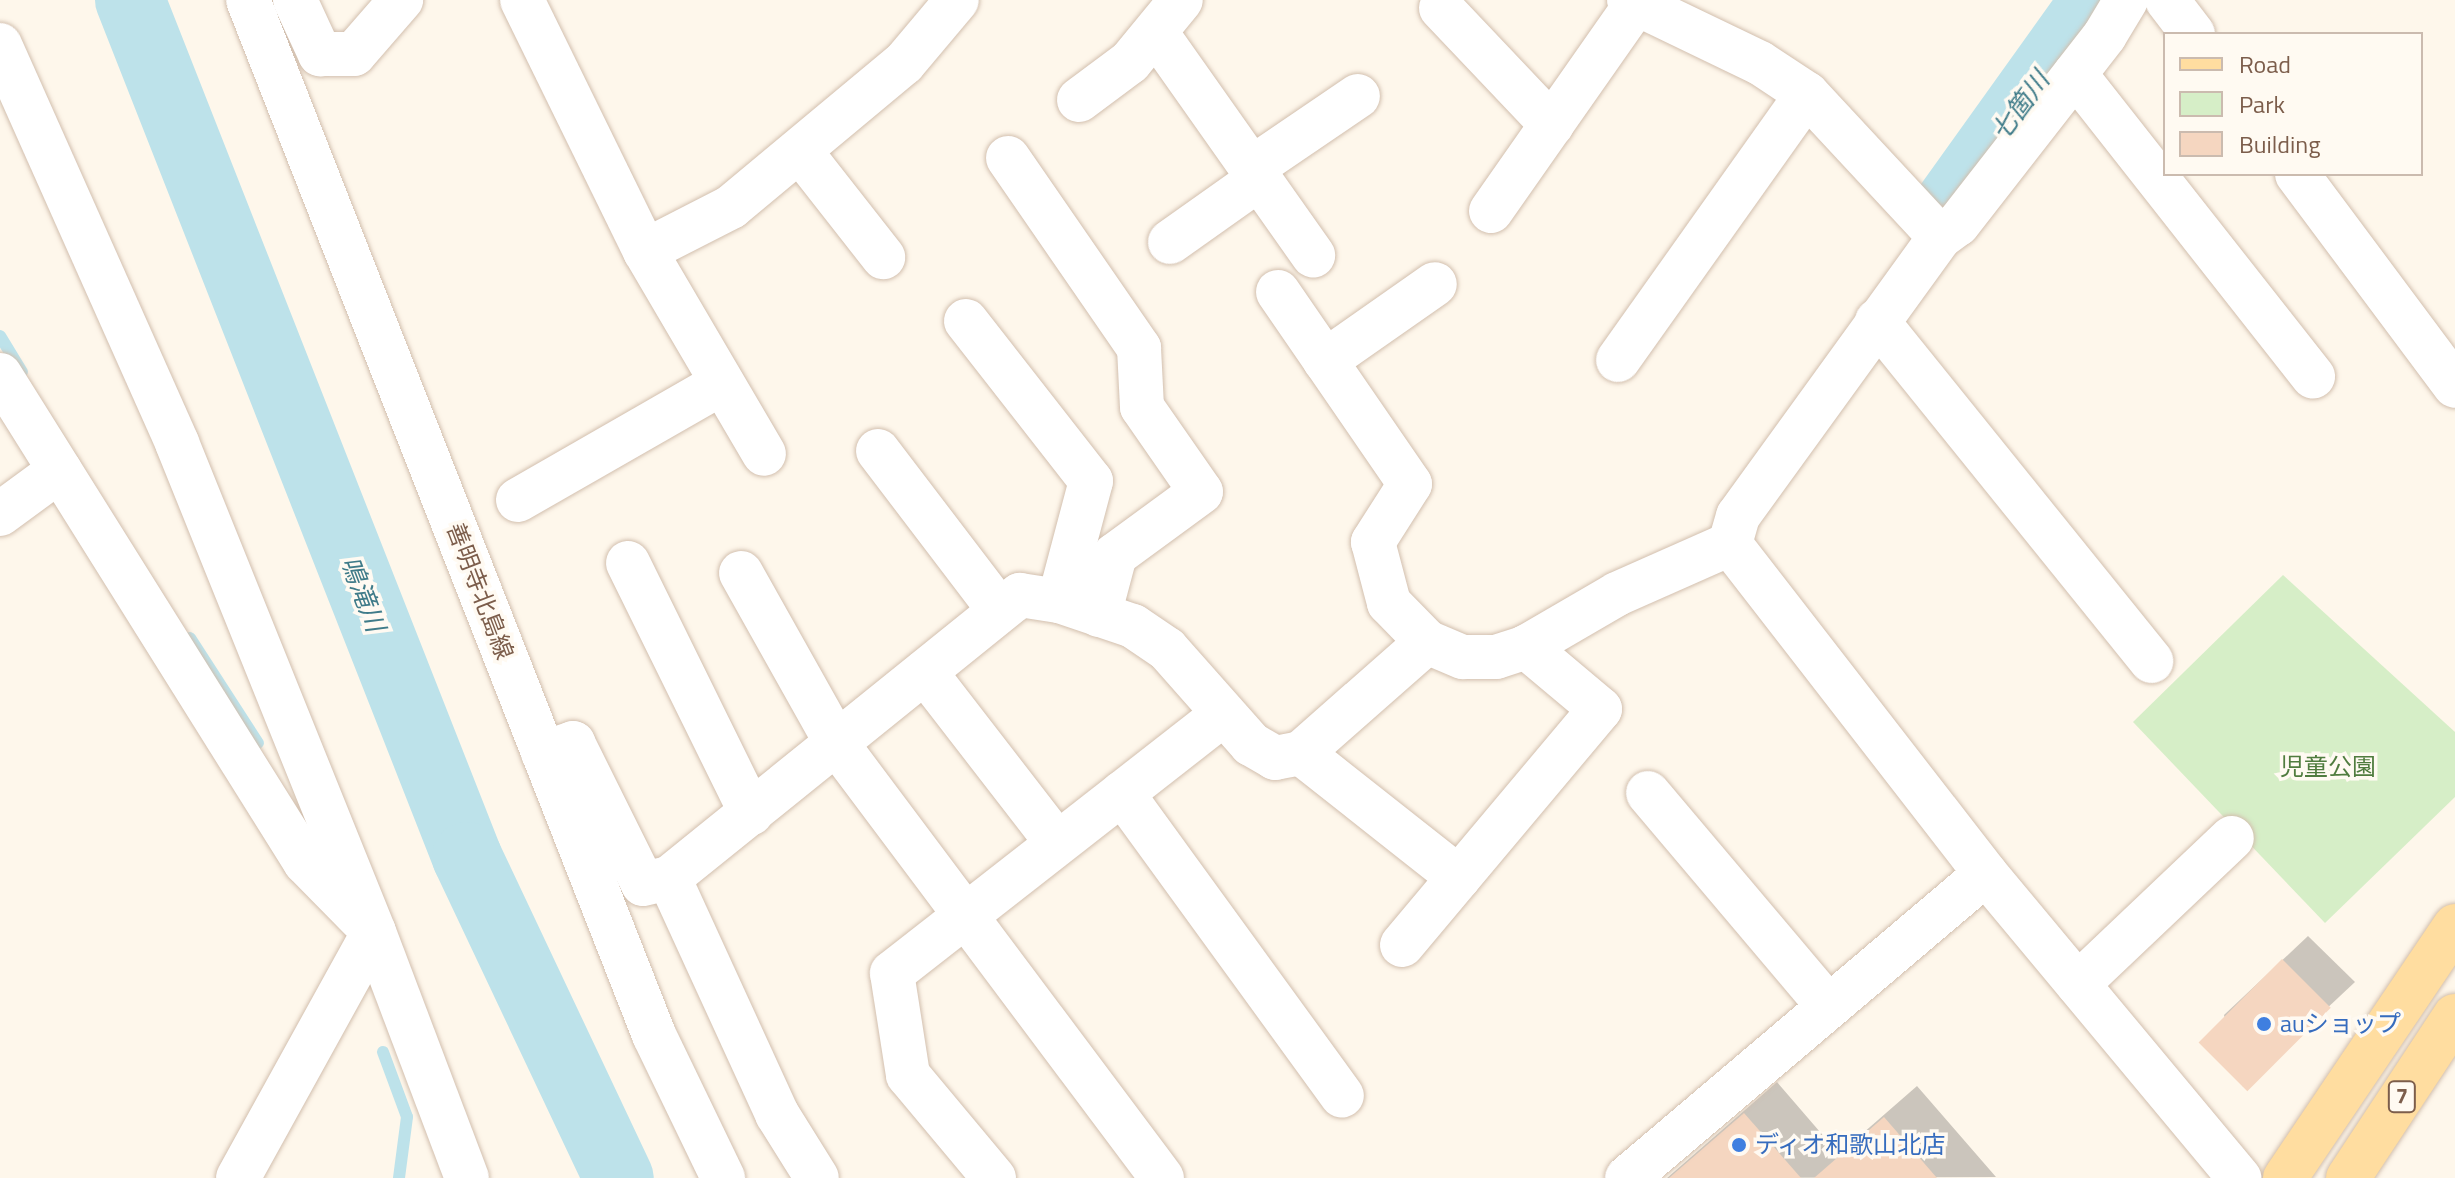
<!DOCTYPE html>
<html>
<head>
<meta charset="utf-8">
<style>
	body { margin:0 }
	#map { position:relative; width:2455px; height:1178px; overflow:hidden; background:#fef7eb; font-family:"Titillium Web","Noto Sans JP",sans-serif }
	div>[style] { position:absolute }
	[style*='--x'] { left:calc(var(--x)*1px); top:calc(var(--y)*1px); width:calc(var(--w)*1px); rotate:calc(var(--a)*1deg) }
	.green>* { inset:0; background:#d6eec7 }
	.shadow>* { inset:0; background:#0003 }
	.stream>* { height:12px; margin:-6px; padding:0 6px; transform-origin:6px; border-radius:6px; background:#bde2ea }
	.river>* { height:70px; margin:-35px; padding:0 35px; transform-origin:35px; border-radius:35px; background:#bde2ea }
	.building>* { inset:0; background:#f5d6c0; transform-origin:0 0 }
	.roads { filter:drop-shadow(0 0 2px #d2bfae) drop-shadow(0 0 2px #d2bfae) }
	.street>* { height:44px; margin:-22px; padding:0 22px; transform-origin:22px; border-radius:22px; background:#fff }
	.secondary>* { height:44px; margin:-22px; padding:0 22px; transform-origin:22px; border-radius:22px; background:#fff }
	.primary>* { height:44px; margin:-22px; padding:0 22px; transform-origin:22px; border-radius:22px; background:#ffdda0 }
	.dots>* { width:22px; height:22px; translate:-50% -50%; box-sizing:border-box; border:4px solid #fffaf2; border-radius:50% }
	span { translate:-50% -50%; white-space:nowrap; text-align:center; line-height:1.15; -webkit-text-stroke:7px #fffaf2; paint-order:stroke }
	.shield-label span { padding:2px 6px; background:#fffaf2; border:2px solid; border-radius:6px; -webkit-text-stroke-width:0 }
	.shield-label { font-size:22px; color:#7c5d4b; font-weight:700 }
	.street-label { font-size:24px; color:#7c5d4b }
	.park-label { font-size:24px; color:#507c3f }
	.shop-label { font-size:24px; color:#366cbe }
	.left { translate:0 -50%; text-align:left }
	.water-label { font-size:26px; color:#3f7b89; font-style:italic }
	.legend { position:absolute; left:2163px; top:32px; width:260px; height:144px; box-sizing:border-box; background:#fffaf2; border:2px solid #cbbbaf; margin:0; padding:10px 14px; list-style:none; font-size:24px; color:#7c5d4b }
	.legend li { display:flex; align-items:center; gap:16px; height:40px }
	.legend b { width:40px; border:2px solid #cbbbaf }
</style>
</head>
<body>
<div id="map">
	<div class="green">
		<div style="clip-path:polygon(2283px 575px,2455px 732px,2455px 797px,2325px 923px,2133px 722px)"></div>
	</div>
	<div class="shadow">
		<div style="clip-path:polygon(2308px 936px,2355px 982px,2243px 1087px,2224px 1015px)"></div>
		<div style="clip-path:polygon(1777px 1082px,1839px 1154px,1917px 1086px,1996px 1177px,1667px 1178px)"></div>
	</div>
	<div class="stream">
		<div style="--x:0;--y:336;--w:42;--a:58.6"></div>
		<div style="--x:190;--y:638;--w:125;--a:57.1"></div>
		<div style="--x:383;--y:1052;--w:69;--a:69.7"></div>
		<div style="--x:407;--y:1117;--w:62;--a:97.5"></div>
	</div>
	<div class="river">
		<div style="--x:130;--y:0;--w:921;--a:68.53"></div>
		<div style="--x:467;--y:857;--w:355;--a:64.7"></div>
		<div style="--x:1944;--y:212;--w:261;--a:-54.4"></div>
	</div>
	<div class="building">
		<div style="left:2282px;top:959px;width:69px;height:118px;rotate:45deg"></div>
		<div style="clip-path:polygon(1744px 1113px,1801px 1178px,1669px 1178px)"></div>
		<div style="clip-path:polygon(1884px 1117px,1937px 1178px,1814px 1178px)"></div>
	</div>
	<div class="roads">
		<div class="street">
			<div style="--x:295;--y:0;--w:60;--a:65.2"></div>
			<div style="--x:320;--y:54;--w:34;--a:0"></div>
			<div style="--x:354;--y:54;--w:72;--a:-49"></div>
			<div style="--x:522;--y:0;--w:280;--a:63.9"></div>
			<div style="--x:645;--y:251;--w:235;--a:59.6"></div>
			<div style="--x:1629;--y:0;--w:145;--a:25.7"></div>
			<div style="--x:1760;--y:63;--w:56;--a:33.4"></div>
			<div style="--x:1807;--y:94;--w:195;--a:47.1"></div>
			<div style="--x:1940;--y:237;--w:344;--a:125.9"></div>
			<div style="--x:1738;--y:516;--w:29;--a:106"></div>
			<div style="--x:1730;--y:544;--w:418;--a:52.2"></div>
			<div style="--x:1986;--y:874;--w:396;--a:50.2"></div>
			<div style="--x:2167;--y:0;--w:43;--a:52.6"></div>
			<div style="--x:1441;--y:8;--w:161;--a:46.5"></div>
			<div style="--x:1157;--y:34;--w:271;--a:54.8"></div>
			<div style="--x:0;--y:45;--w:436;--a:66"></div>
			<div style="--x:177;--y:443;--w:527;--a:68.06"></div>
			<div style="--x:374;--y:932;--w:263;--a:69.3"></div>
			<div style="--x:2075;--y:74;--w:385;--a:51.8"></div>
			<div style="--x:1079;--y:100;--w:64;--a:-36.7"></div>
			<div style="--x:1130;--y:62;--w:80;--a:-50.6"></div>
			<div style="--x:800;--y:151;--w:135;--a:51.9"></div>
			<div style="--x:1008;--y:158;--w:231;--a:55.4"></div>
			<div style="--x:1139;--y:348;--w:59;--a:87.1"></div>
			<div style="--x:1142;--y:407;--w:103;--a:55.2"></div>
			<div style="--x:1201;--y:492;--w:107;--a:143.8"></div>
			<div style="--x:1115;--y:555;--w:62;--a:104.9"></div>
			<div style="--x:1252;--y:168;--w:128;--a:-34.2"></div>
			<div style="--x:2297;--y:174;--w:264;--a:53.3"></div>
			<div style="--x:1491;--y:211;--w:253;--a:-55"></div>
			<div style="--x:1940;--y:237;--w:22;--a:-36"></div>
			<div style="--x:1958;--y:224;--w:239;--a:-52.1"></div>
			<div style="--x:2105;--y:35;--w:41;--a:-59"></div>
			<div style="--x:1170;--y:242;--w:109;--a:-35.3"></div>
			<div style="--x:645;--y:251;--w:97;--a:-27.1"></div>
			<div style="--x:731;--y:207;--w:225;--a:-39.8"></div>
			<div style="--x:904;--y:63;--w:82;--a:-49.9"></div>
			<div style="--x:1278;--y:292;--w:233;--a:55.5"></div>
			<div style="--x:1410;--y:484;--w:69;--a:122.5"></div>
			<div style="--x:1373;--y:542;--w:63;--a:75.3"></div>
			<div style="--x:1389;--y:603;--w:54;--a:45.7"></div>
			<div style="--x:1427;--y:642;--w:39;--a:23"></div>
			<div style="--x:1463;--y:657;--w:33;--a:0"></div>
			<div style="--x:1496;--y:657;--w:32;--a:-18"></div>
			<div style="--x:1526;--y:647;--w:105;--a:-30.2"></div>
			<div style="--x:1617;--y:594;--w:124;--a:-23.9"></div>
			<div style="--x:966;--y:321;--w:203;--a:52"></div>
			<div style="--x:1091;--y:481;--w:124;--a:104.9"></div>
			<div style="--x:1877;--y:321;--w:437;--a:51.1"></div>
			<div style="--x:1618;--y:360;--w:326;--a:-54.6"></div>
			<div style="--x:1325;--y:361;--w:134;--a:-35"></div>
			<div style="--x:0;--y:375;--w:575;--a:57.94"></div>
			<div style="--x:305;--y:862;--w:80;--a:45.5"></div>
			<div style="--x:878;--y:451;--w:200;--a:52.7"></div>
			<div style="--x:518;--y:500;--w:235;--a:-29.8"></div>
			<div style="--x:0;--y:514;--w:74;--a:-36.3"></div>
			<div style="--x:628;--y:563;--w:279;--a:63.8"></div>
			<div style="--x:741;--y:573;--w:196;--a:60.7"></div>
			<div style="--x:837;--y:744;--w:542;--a:53.17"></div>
			<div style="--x:925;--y:672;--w:216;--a:52.3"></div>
			<div style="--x:543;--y:753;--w:32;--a:-18"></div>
			<div style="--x:573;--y:743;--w:157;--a:63.6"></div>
			<div style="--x:643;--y:884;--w:27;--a:-13"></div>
			<div style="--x:669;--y:878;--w:451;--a:-38.9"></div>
			<div style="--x:1020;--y:595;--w:39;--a:9"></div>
			<div style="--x:1059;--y:601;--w:78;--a:18.7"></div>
			<div style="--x:1133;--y:626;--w:41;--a:34.1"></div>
			<div style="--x:1167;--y:649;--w:127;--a:48.5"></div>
			<div style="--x:1251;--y:744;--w:28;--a:30"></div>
			<div style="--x:1275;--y:758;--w:26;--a:-11"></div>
			<div style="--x:1301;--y:753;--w:168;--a:-41.4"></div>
			<div style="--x:1301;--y:753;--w:201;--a:38.3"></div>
			<div style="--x:1122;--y:793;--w:374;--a:54"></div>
			<div style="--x:1648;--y:793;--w:277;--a:49.8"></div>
			<div style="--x:669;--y:878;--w:260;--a:65.4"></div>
			<div style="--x:777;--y:1114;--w:75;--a:58"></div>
			<div style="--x:1402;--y:945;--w:308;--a:-50"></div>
			<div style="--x:1600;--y:709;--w:97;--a:-140"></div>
			<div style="--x:2078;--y:984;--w:212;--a:-43.5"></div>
			<div style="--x:238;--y:1178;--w:281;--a:-61.1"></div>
			<div style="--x:994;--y:1178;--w:134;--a:-129.9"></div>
			<div style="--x:908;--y:1075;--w:103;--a:-98.9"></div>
			<div style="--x:892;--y:973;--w:420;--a:-38"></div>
			<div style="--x:1627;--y:1178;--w:470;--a:-40.3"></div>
		</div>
		<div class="secondary">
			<div style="--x:248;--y:0;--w:1112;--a:68.58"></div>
			<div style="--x:654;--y:1035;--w:159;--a:64.2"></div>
		</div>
		<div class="primary">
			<div style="--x:2285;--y:1178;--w:304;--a:-56"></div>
			<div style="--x:2348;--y:1178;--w:194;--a:-56.6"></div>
		</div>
	</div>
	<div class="dots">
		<div style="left:2264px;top:1024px;background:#3f7fe0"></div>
		<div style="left:1739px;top:1145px;background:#3f7fe0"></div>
	</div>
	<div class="shield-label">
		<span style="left:2402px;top:1097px">7</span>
	</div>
	<div class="street-label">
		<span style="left:480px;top:591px;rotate:69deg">善明寺北島線</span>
	</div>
	<div class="park-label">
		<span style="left:2328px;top:767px">児童公園</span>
	</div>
	<div class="shop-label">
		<span class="left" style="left:2280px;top:1024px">auショップ</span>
		<span class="left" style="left:1755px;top:1145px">ディオ和歌山北店</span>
	</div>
	<div class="water-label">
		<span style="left:2020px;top:106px;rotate:-54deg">七箇川</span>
		<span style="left:363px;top:594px;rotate:69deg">鳴滝川</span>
	</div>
	<ul class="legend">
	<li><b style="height:10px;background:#ffdda0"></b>Road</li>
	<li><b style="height:22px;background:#d6eec7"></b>Park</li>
	<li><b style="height:22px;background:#f5d6c0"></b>Building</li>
	</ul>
</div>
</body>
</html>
